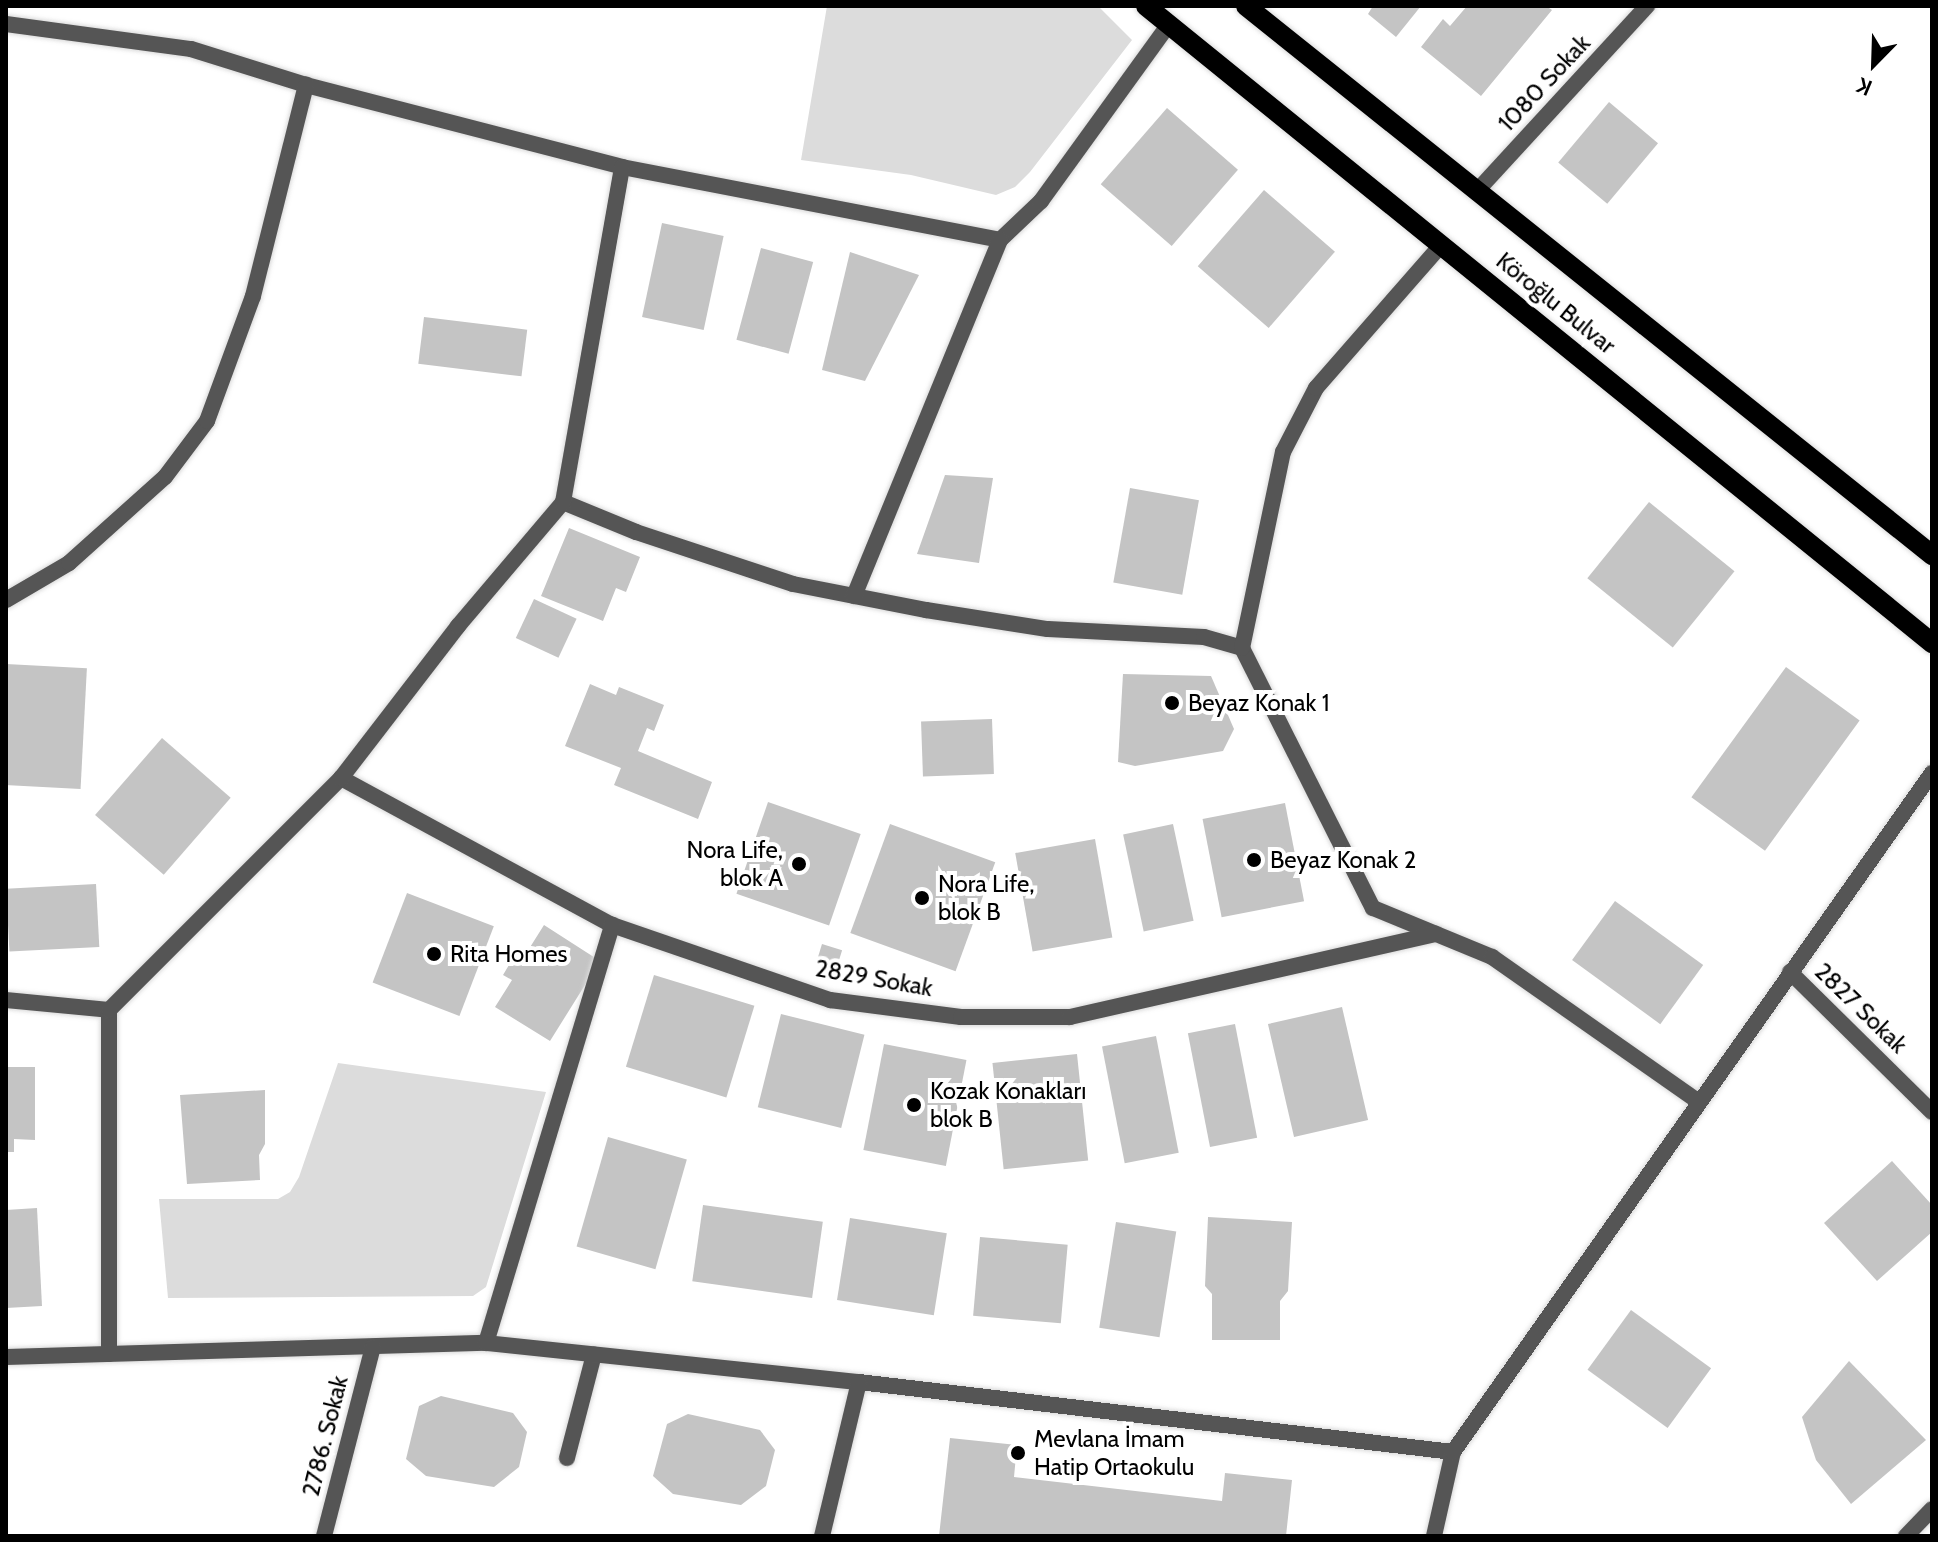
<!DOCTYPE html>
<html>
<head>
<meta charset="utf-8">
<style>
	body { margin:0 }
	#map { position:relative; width:1938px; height:1542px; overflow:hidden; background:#fff; font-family:Cabin,sans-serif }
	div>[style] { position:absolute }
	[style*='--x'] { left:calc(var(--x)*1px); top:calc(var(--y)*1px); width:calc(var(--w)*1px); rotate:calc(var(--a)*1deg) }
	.green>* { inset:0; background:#dcdcdc }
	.building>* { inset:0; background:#c4c4c4; transform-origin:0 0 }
	.roads { filter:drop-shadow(0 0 2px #dbdbdb) drop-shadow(0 0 2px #dbdbdb) }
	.lane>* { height:16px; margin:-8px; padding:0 8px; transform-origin:8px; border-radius:8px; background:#555 }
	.street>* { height:16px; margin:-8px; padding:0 8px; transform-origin:8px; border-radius:8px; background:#555 }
	.primary>* { height:20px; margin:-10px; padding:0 10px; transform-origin:10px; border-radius:10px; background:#000 }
	.dots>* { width:22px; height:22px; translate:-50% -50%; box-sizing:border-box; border:4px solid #fff; border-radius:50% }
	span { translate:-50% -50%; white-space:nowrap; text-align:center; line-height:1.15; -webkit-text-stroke:8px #fff; paint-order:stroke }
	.street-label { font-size:24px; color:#000 }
	.poi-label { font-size:24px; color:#000 }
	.left { translate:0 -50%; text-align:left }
	.right { translate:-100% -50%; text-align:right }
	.frame { position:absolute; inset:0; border:8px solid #000; pointer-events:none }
	.north { position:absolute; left:1834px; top:24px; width:80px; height:80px; -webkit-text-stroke:6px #fff; paint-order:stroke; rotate:203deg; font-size:22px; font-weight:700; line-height:32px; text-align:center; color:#000 }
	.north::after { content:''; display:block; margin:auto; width:28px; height:36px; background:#000; clip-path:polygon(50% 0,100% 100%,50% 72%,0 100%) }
</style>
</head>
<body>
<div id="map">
	<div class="green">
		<div style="clip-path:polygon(827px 6px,1098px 6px,1132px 40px,1030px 172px,1015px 187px,996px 195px,911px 175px,801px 160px)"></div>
		<div style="clip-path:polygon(338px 1063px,546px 1092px,486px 1287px,473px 1296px,168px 1298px,159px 1199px,278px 1199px,290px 1192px,299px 1177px)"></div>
	</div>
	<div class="building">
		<div style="clip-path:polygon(1373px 6px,1421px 6px,1396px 37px,1368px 14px)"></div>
		<div style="clip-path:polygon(1467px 6px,1546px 6px,1552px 10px,1481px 96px,1421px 47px,1443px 19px,1450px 26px)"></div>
		<div style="left:1609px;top:102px;width:64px;height:79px;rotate:40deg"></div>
		<div style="left:1167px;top:108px;width:94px;height:101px;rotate:41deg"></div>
		<div style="left:1264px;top:190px;width:94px;height:101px;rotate:41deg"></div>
		<div style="left:662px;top:223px;width:63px;height:96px;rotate:12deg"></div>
		<div style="left:761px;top:248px;width:54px;height:95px;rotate:15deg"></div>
		<div style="clip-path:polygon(850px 252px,919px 275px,865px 381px,822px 370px)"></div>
		<div style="left:424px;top:317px;width:104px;height:47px;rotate:7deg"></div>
		<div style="clip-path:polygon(945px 475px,993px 478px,979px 563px,917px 554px)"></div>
		<div style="left:1130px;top:488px;width:70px;height:96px;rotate:10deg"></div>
		<div style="left:1649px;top:502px;width:110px;height:98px;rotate:39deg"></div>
		<div style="clip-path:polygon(569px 528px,640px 557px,626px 592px,616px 588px,603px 621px,541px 596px)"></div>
		<div style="left:534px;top:599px;width:47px;height:43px;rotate:25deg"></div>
		<div style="left:6px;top:664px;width:81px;height:121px;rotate:3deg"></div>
		<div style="left:1786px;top:667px;width:91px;height:161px;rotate:36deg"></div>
		<div style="clip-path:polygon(1123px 674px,1211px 676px,1234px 729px,1223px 751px,1135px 766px,1118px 762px)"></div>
		<div style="clip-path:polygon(590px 684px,616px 695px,619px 687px,664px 705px,654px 731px,647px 728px,638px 751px,712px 782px,698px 819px,614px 785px,621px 768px,565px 746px)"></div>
		<div style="left:992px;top:719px;width:55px;height:71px;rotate:88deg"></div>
		<div style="left:162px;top:738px;width:91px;height:102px;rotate:41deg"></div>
		<div style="left:768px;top:802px;width:98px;height:97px;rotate:19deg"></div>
		<div style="left:1285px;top:803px;width:100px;height:84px;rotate:79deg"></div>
		<div style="left:890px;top:824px;width:112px;height:116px;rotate:20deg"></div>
		<div style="left:1173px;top:824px;width:99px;height:51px;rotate:78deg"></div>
		<div style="left:1095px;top:839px;width:100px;height:81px;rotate:80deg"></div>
		<div style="left:96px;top:884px;width:63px;height:90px;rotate:87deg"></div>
		<div style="left:407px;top:893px;width:93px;height:96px;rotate:21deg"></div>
		<div style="left:1615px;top:901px;width:109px;height:73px;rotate:36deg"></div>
		<div style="clip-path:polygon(544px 925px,600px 961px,550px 1041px,495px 1007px,512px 980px,503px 975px,515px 955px,522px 960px)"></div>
		<div style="left:822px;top:944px;width:21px;height:16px;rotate:17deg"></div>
		<div style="left:654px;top:975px;width:105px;height:96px;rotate:17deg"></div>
		<div style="left:1342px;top:1007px;width:116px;height:76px;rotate:77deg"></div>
		<div style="left:781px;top:1014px;width:86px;height:96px;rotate:14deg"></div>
		<div style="left:1235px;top:1024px;width:116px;height:48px;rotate:79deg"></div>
		<div style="left:1156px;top:1036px;width:119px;height:55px;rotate:79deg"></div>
		<div style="left:884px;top:1044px;width:84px;height:108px;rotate:11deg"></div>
		<div style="left:1077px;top:1054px;width:107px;height:85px;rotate:84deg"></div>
		<div style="clip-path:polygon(6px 1067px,35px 1067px,35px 1140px,14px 1139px,14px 1152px,6px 1152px)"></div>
		<div style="clip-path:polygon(265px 1090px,265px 1144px,259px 1155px,260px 1180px,187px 1184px,180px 1095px)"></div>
		<div style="left:608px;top:1137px;width:82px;height:114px;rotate:16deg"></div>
		<div style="clip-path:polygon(1892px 1161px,1932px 1205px,1932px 1232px,1877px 1281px,1824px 1223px)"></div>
		<div style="left:703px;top:1205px;width:121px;height:77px;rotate:8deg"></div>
		<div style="clip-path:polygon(37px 1208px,42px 1306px,6px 1308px,6px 1210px)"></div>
		<div style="clip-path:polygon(1208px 1217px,1292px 1222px,1288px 1291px,1280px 1301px,1280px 1340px,1212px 1340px,1212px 1294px,1205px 1286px)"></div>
		<div style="left:850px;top:1218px;width:98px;height:83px;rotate:9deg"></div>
		<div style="left:1116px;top:1222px;width:61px;height:107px;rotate:9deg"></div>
		<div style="left:980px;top:1237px;width:88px;height:79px;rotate:5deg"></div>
		<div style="left:1631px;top:1310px;width:99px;height:74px;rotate:36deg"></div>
		<div style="clip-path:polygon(1849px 1361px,1926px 1440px,1851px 1504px,1816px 1460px,1802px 1417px)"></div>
		<div style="clip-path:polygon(441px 1396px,513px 1413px,527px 1432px,519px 1467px,494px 1487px,426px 1476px,406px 1459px,419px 1406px)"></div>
		<div style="clip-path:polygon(688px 1414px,760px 1430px,775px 1450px,766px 1486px,741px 1505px,673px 1494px,653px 1476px,667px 1424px)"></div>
		<div style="clip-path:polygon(950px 1438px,1017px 1445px,1014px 1477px,1222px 1501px,1225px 1473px,1292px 1480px,1286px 1536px,939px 1536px)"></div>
	</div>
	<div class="roads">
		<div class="lane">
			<div style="--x:567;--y:1458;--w:107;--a:-75.4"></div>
		</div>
		<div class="street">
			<div style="--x:6;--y:24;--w:187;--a:7.7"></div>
			<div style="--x:191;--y:49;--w:121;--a:17.4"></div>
			<div style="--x:306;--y:85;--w:326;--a:14.5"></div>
			<div style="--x:622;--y:167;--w:385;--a:10.9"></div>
			<div style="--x:1000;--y:240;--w:57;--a:-43.6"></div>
			<div style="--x:1041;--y:201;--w:218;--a:-54.1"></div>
			<div style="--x:1476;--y:192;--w:253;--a:-47.4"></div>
			<div style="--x:563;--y:502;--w:79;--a:22.3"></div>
			<div style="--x:636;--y:532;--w:165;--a:18.3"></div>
			<div style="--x:793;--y:584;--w:136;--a:11.1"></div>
			<div style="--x:926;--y:610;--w:123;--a:8.9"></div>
			<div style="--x:1048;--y:629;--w:156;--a:2.9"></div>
			<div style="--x:1204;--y:637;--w:40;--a:16"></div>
			<div style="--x:1242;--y:648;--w:291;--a:63.3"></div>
			<div style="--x:1373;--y:908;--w:129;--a:22.4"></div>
			<div style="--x:1492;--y:957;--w:253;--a:35"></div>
			<div style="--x:854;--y:596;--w:385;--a:-67.7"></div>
			<div style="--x:6;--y:600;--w:73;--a:-30.4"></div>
			<div style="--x:69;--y:563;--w:129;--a:-41.9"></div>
			<div style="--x:165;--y:477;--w:70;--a:-53.1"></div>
			<div style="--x:207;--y:421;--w:133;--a:-69.8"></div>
			<div style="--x:253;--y:296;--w:218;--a:-75.9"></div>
			<div style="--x:1242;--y:648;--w:200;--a:-78.2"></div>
			<div style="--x:1283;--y:452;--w:72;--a:-62.7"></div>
			<div style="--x:1316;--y:388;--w:191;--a:-48.8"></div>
			<div style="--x:341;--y:778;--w:308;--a:28.5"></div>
			<div style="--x:612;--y:925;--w:231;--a:19"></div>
			<div style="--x:830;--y:1000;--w:132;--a:7.4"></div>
			<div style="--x:961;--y:1017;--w:109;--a:0"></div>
			<div style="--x:1070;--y:1017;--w:375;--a:-12.8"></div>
			<div style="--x:1790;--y:972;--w:199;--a:44.6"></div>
			<div style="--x:6;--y:1000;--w:103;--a:5.5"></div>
			<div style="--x:486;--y:1343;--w:437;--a:-73.2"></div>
			<div style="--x:109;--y:1354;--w:344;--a:-90"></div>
			<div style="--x:109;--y:1010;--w:328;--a:-45"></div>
			<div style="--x:341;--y:778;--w:192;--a:-52.4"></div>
			<div style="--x:458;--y:626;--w:162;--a:-49.7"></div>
			<div style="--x:563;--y:502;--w:340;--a:-80"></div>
			<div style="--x:6;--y:1357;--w:480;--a:-1.7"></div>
			<div style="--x:486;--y:1343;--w:375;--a:6"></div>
			<div style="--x:859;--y:1382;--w:598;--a:6.72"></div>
			<div style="--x:324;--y:1536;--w:195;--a:-75.5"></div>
			<div style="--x:822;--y:1536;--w:158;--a:-76.5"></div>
			<div style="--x:1434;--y:1536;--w:86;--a:-77.3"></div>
			<div style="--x:1453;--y:1452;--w:831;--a:-54.8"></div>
			<div style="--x:1906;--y:1536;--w:37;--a:-46"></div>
		</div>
		<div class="primary">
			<div style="--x:1146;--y:6;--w:1012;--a:39.02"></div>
			<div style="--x:1246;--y:6;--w:879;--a:38.67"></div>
		</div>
	</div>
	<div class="dots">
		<div style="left:1172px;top:703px;background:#000"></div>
		<div style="left:1254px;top:860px;background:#000"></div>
		<div style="left:799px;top:864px;background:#000"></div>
		<div style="left:922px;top:898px;background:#000"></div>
		<div style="left:434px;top:954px;background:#000"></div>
		<div style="left:914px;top:1105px;background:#000"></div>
		<div style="left:1018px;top:1453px;background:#000"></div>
	</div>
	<div class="street-label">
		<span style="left:1544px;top:83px;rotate:-47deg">1080 Sokak</span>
		<span style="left:1556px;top:303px;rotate:39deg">Köroğlu Bulvar</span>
		<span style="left:874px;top:978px;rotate:10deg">2829 Sokak</span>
		<span style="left:1861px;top:1008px;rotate:44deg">2827 Sokak</span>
		<span style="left:325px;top:1436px;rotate:-76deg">2786. Sokak</span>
	</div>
	<div class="poi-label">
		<span class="left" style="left:1188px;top:703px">Beyaz Konak 1</span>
		<span class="right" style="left:783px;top:864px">Nora Life,<br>blok A</span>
		<span class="left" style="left:1270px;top:860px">Beyaz Konak 2</span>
		<span class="left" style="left:938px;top:898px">Nora Life,<br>blok B</span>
		<span class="left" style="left:450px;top:954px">Rita Homes</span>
		<span class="left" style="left:930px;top:1105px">Kozak Konakları<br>blok B</span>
		<span class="left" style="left:1034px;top:1453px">Mevlana İmam<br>Hatip Ortaokulu</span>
	</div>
	<div class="frame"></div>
	<div class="north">K</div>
</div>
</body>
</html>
